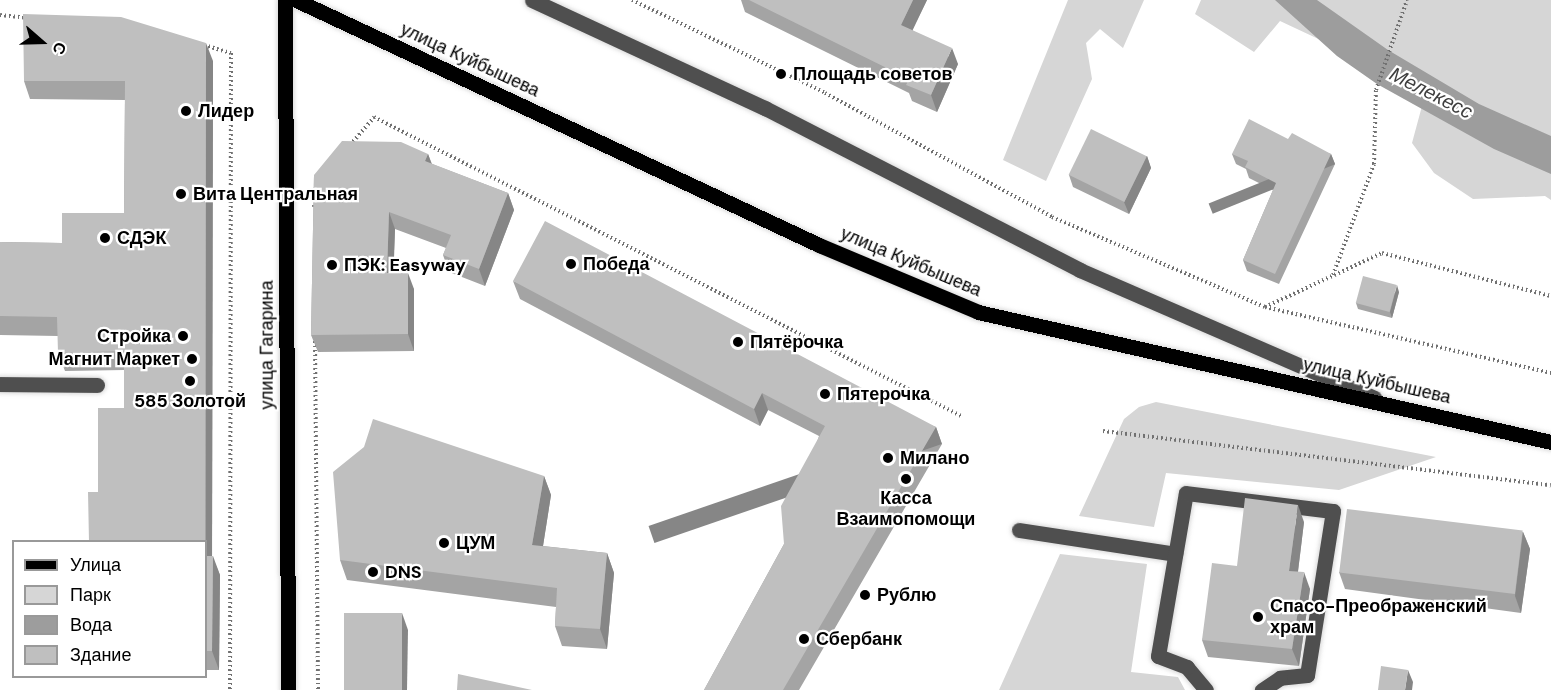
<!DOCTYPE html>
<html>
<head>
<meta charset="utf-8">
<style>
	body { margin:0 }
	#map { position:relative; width:1551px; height:690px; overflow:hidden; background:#fff; font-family:"DM Sans",sans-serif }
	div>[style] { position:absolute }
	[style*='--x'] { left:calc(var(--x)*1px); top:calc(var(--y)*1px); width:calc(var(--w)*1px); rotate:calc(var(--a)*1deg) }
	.green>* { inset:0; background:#d6d6d6 }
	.water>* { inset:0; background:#9d9d9d }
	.path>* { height:4px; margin-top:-2px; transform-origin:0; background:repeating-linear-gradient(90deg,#717171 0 1.5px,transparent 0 4.5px) }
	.roads { filter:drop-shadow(0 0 2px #dbdbdb) drop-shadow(0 0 2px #dbdbdb) }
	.minor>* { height:15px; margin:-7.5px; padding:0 7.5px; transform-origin:7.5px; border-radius:7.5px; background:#4f4f4f }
	.major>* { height:15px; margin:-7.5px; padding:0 7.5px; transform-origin:7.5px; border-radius:7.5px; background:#000 }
	.wall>* { inset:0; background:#a4a4a4 }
	.shaded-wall>* { inset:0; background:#868686; transform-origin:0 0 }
	.building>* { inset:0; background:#bfbfbf; transform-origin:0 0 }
	.dots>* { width:16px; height:16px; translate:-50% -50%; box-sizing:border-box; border:3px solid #fff; border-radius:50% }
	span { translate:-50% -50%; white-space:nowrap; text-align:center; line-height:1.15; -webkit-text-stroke:4.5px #fff; paint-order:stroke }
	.street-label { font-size:18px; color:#000 }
	.poi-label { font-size:18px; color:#000; font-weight:700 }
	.left { translate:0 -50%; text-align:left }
	.right { translate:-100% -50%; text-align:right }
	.water-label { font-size:20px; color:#3e3e3e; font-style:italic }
	.legend { position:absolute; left:12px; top:540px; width:195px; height:138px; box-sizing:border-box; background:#fff; border:2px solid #999; margin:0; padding:8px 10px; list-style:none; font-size:18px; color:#000 }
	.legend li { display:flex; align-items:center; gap:12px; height:30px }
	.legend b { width:30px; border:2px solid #999 }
	.north { position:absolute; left:12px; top:12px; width:60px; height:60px; -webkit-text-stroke:4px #fff; paint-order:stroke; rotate:110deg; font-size:16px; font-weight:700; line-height:24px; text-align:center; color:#000 }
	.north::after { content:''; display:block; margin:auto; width:21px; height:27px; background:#000; clip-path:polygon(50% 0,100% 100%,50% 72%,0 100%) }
</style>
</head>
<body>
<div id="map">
	<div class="green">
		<div style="clip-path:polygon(1068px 0,1144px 0,1123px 48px,1100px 29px,1086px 43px,1092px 79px,1046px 181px,1003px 160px)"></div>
		<div style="clip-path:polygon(1201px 0,1551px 0,1551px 200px,1545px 196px,1473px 199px,1434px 173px,1412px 143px,1422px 106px,1359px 58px,1280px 21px,1254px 52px,1195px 14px)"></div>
		<div style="clip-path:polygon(1156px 402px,1436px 457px,1339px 490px,1166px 473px,1154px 527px,1079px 516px,1124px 419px,1139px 407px)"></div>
		<div style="clip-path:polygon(1060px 554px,1147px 564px,1131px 672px,1178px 677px,1185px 690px,999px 690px)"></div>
	</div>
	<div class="water">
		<div style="clip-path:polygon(1275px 0,1317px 0,1388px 50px,1479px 104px,1551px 136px,1551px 174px,1494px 149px,1377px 84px,1337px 56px)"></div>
	</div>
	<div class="path">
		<div style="--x:632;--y:0;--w:214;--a:25.7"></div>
		<div style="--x:825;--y:93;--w:259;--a:28.6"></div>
		<div style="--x:1052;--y:217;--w:231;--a:22.9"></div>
		<div style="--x:1265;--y:307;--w:129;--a:-24.8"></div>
		<div style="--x:1382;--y:253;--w:174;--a:14.3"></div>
		<div style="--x:0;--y:15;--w:29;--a:6"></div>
		<div style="--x:204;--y:45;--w:28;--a:17"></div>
		<div style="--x:231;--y:53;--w:637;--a:90.09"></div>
		<div style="--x:350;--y:145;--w:37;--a:-49"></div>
		<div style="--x:374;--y:117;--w:661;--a:26.99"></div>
		<div style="--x:314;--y:207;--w:21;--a:-85"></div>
		<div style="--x:1333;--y:275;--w:118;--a:-69.7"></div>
		<div style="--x:1374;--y:164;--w:74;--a:-88.5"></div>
		<div style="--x:1376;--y:90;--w:95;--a:-71"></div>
		<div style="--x:1265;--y:307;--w:294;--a:13"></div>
		<div style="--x:315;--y:341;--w:349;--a:89.5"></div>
		<div style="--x:1103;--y:431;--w:451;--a:6.9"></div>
	</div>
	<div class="roads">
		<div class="minor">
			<div style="--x:532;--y:0;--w:257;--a:24.9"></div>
			<div style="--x:765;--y:108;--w:354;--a:27.2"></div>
			<div style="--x:1080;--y:270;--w:321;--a:23.5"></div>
			<div style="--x:0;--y:384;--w:97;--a:0.6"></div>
			<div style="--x:1019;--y:530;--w:158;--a:8.7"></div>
			<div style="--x:1206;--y:690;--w:30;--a:-130"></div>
			<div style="--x:1187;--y:667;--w:31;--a:-159"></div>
			<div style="--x:1158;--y:656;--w:165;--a:-80.3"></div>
			<div style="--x:1186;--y:493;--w:148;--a:7"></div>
			<div style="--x:1333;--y:511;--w:166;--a:99"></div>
			<div style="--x:1307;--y:675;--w:27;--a:174"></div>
			<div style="--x:1280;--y:678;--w:22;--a:146"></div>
		</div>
		<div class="major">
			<div style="--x:285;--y:0;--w:690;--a:89.75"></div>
			<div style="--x:296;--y:0;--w:578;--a:25.1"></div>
			<div style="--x:819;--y:245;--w:173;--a:22.8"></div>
			<div style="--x:978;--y:312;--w:588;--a:12.78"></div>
		</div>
	</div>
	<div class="wall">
		<div style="clip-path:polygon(741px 0,927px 0,912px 30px,958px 64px,937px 112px,912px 101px,909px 93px,745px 12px)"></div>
		<div style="clip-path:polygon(213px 61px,212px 556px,220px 575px,219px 670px,206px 670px,206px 542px,98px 492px,124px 408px,124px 370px,65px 371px,58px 353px,58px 336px,0 335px,0 242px,62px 243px,124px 213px,125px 100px,30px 99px,24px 81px)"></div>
		<div style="clip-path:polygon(1288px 139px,1331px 154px,1335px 164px,1279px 284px,1247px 271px,1243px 260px,1273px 190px,1249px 178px,1246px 169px,1236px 164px,1232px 154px)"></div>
		<div style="clip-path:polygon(428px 154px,432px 164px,508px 193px,514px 210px,485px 286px,449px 272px,443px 255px,446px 248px,395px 229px,393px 273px,414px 289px,414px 351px,318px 352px,311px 335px,314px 175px)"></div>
		<div style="clip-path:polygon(1147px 156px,1151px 168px,1129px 214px,1073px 187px,1069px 175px)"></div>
		<div style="clip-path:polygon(513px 281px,936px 427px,942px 444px,799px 690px,704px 690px,784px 544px,819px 436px,768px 410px,760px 426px,520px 299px)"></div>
		<div style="clip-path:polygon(1399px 292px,1392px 318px,1358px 309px,1356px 303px)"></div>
		<div style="clip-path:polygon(544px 476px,551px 495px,543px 546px,607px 553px,614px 573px,607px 649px,562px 646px,555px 626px,556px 607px,347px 580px,340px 560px)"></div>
		<div style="clip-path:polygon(1304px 522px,1298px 572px,1310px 589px,1299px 666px,1208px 657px,1202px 640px,1237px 566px)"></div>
		<div style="clip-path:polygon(1523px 532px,1530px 549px,1521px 613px,1345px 589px,1339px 572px)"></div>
	</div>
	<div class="shaded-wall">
		<div style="clip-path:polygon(913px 0,927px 0,907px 42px,901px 25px)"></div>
		<div style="clip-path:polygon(206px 43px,213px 61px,212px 575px,206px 556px)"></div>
		<div style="clip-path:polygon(952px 48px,958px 64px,937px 112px,931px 95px)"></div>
		<div style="clip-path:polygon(428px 154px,434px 171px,425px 161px)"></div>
		<div style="left:1331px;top:154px;width:11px;height:132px;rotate:68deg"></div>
		<div style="clip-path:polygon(1147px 156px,1151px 168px,1129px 214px,1124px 202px)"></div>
		<div style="clip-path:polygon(508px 193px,514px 210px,485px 286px,479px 269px)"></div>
		<div style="clip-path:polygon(389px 212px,395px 229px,393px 290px,387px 273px)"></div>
		<div style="clip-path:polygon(408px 273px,414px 289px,414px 351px,408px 334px)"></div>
		<div style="clip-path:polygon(1397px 285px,1399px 292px,1392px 318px,1390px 312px)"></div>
		<div style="clip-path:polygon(762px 393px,768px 410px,760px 426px,754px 409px)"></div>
		<div style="left:936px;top:427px;width:18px;height:304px;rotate:71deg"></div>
		<div style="clip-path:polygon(544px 476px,551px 495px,540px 565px,532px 545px)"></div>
		<div style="clip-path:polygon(1298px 505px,1304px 522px,1296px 587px,1289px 571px)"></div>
		<div style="clip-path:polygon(1523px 532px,1530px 549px,1521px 613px,1515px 596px)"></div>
		<div style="clip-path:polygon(607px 553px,614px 573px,607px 649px,600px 629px)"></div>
		<div style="clip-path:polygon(213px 556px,220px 575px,219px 670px,212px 651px)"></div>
		<div style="clip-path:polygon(1304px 572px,1310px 589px,1299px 666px,1292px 649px)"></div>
		<div style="clip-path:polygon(402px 613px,408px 630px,407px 690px,400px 690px)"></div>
		<div style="clip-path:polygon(1408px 670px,1413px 682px,1412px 690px,1405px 690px)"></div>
	</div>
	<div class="building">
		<div style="clip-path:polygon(749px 0,913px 0,901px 25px,952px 48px,931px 95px,906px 85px,909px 79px)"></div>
		<div style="clip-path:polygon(23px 14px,121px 17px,206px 43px,205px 542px,89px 542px,88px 492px,98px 492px,98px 408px,124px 408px,124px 351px,58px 353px,57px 317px,0 316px,0 242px,62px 243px,62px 213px,124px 213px,125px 81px,24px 81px)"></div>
		<div style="clip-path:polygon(1249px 119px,1288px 139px,1292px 133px,1331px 154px,1275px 274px,1243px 260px,1276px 183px,1245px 167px,1248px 161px,1232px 154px)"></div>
		<div style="left:1091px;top:129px;width:62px;height:51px;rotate:26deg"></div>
		<div style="clip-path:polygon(342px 141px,401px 142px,428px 154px,425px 161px,508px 193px,479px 269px,443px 255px,451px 235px,389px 212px,387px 273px,408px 273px,408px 334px,311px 335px,314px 175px)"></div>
		<div style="clip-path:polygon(545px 221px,936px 427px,783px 690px,704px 690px,784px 544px,781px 506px,825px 426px,762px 393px,754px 409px,513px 281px)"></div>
		<div style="left:1363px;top:276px;width:35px;height:28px;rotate:15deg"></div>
		<div style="clip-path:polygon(373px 419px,544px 476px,532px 545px,607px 553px,600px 629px,555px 626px,557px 588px,340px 560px,333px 472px,364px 447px)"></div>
		<div style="clip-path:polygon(1245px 498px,1298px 505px,1289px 571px,1304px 572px,1292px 649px,1202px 640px,1212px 563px,1237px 566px)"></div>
		<div style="left:1347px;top:509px;width:177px;height:64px;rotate:7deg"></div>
		<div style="clip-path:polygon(206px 556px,213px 556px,212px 651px,206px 651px)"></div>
		<div style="left:344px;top:613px;width:58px;height:77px"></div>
		<div style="clip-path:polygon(1381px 666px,1408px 670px,1405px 690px,1378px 690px)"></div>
		<div style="clip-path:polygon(458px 674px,532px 690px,457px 690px)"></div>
	</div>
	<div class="dots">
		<div style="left:781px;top:74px;background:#000"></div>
		<div style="left:186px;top:111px;background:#000"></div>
		<div style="left:181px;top:194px;background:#000"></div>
		<div style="left:105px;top:238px;background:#000"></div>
		<div style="left:571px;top:264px;background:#000"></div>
		<div style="left:332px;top:265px;background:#000"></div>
		<div style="left:183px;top:336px;background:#000"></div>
		<div style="left:738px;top:342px;background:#000"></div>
		<div style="left:192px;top:359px;background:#000"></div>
		<div style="left:190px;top:381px;background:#000"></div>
		<div style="left:825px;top:394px;background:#000"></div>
		<div style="left:888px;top:458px;background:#000"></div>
		<div style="left:906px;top:479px;background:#000"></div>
		<div style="left:444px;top:543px;background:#000"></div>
		<div style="left:373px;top:572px;background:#000"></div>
		<div style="left:865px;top:595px;background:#000"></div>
		<div style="left:1258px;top:617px;background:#000"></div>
		<div style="left:804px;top:639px;background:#000"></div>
	</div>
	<div class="street-label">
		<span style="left:470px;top:60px;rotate:25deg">улица Куйбышева</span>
		<span style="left:911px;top:262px;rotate:23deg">улица Куйбышева</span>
		<span style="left:267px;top:345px;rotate:-90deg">улица Гагарина</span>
		<span style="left:1377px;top:381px;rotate:13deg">улица Куйбышева</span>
	</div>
	<div class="poi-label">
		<span class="left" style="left:793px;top:74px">Площадь советов</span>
		<span class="left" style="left:198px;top:111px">Лидер</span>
		<span class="left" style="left:193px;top:194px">Вита Центральная</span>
		<span class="left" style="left:117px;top:238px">СДЭК</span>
		<span class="left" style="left:583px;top:264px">Победа</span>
		<span class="left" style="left:344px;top:265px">ПЭК: Easyway</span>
		<span class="right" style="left:171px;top:336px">Стройка</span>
		<span class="left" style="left:750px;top:342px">Пятёрочка</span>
		<span class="right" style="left:180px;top:359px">Магнит Маркет</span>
		<span class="left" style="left:837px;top:394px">Пятерочка</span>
		<span style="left:190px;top:401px">585 Золотой</span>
		<span class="left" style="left:900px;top:458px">Милано</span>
		<span style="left:906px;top:509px">Касса<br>Взаимопомощи</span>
		<span class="left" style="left:456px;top:543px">ЦУМ</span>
		<span class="left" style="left:385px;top:572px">DNS</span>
		<span class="left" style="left:877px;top:595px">Рублю</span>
		<span class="left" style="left:1270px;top:617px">Спасо-Преображенский<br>храм</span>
		<span class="left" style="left:816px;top:639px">Сбербанк</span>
	</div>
	<div class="water-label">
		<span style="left:1431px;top:93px;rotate:27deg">Мелекесс</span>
	</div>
	<ul class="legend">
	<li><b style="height:8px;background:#000"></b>Улица</li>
	<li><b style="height:16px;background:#d6d6d6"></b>Парк</li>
	<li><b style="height:16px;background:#9d9d9d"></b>Вода</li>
	<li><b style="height:16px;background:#bfbfbf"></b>Здание</li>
	</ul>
	<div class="north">С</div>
</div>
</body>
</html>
